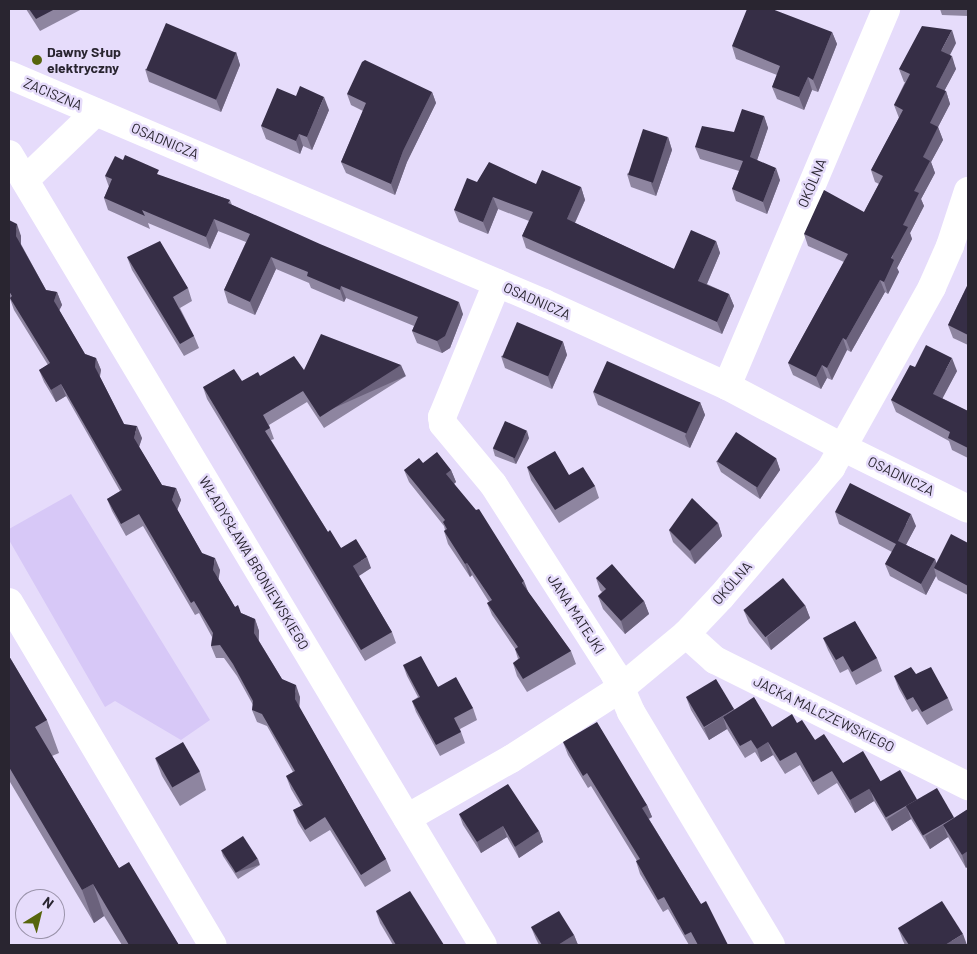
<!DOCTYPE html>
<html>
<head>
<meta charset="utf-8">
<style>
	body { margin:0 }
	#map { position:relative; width:977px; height:954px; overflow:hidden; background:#e6dcfb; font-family:Barlow,sans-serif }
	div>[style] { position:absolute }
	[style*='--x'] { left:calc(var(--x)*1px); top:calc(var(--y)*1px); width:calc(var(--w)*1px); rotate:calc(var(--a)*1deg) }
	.green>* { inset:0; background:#d7c8f7 }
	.street>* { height:28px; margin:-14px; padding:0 14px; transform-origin:14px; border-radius:14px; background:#fff }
	.secondary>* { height:28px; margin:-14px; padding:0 14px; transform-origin:14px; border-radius:14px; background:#fff }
	.wall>* { inset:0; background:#8e85a0 }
	.shaded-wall>* { inset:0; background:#6b627c; transform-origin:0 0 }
	.building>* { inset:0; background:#362e46; transform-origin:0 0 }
	.dots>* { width:14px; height:14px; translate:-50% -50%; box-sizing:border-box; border:2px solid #e6dcfb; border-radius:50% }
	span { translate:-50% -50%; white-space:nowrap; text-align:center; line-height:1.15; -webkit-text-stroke:5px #e6dcfb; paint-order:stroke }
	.poi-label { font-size:14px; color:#292530; font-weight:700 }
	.left { translate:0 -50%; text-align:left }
	.street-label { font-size:14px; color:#292530 }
	.frame { position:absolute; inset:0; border:10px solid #292530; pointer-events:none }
	.north { position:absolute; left:15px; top:889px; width:50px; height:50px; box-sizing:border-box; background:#e6dcfb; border:1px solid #9a93aa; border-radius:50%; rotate:36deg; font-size:14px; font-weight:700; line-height:20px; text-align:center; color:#292530 }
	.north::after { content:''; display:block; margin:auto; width:18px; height:22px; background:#57650c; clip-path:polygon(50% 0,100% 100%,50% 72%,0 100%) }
</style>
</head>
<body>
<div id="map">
	<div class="green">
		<div style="clip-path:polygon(71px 494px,210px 720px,181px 740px,115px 701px,105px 707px,9px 540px,9px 529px)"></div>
	</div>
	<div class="street">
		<div style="--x:9;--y:75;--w:582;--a:23.08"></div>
		<div style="--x:544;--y:303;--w:201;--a:24.4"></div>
		<div style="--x:727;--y:386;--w:130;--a:27.9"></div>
		<div style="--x:842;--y:447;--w:140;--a:26.2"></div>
		<div style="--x:25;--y:180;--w:98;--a:-43.8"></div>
		<div style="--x:497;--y:283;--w:145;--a:112.3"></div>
		<div style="--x:442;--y:417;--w:7;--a:82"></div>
		<div style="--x:443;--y:424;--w:78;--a:50.2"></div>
		<div style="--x:493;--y:484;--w:224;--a:57.4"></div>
		<div style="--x:614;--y:673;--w:43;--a:66.4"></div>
		<div style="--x:631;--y:712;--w:272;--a:59"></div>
		<div style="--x:727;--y:386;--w:409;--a:-67.1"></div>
		<div style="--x:9;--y:602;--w:399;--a:59.3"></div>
		<div style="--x:686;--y:634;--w:39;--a:42"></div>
		<div style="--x:715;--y:660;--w:283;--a:26.5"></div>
		<div style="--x:407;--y:818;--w:120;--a:-29.6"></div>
		<div style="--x:511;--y:759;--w:131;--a:-32.8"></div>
		<div style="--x:621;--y:688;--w:85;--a:-39.7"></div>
		<div style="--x:686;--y:634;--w:51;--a:-46.6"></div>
		<div style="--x:721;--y:597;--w:170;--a:-49.5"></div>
		<div style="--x:831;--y:468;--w:207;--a:-60.8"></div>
		<div style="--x:932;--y:287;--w:45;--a:-66.3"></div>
		<div style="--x:950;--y:246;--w:58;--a:-71.9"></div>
	</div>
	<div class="secondary">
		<div style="--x:9;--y:154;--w:922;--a:59.07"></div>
	</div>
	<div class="wall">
		<div style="clip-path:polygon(26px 9px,82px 9px,40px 31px)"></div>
		<div style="clip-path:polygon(940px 9px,968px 9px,968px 16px,942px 15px)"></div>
		<div style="clip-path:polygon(832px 32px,837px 44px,818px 92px,812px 90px,804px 110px,777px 99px,772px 87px,777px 75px,736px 59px,732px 46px)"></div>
		<div style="clip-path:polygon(956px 43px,950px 55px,956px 69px,944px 91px,946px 91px,950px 104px,938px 127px,943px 140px,931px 162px,935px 173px,921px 199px,924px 206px,910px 233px,912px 239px,897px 268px,899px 272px,888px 294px,885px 292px,851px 352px,847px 350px,832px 380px,827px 378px,821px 389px,793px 375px,788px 363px,844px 262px,808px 246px,804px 234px,864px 212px,879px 184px,875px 182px,871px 170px,899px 118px,894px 105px,905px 82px,904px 82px,899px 69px)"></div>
		<div style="clip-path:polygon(236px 52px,240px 65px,221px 112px,149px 82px,145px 69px)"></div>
		<div style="clip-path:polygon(432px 92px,436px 103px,407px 162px,395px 195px,346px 173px,341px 162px,363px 111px,351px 105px,347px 94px)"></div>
		<div style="clip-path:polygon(329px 110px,312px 150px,303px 146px,300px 154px,266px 139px,261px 126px)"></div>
		<div style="clip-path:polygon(764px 116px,768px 128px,757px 160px,780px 180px,767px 214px,736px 201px,732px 189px,739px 171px,700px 159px,695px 147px,734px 132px)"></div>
		<div style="clip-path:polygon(668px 137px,672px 150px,656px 196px,631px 187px,627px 174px)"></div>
		<div style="clip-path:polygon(105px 176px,161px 176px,230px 200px,232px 205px,463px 314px,450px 348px,442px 353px,417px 343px,412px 331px,414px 326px,346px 298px,344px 302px,311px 288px,309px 283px,276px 269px,255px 315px,228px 303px,224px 290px,246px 242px,218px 231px,210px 249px,148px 223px,150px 229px,108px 210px,104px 198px,109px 187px)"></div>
		<div style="clip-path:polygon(477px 182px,536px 184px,581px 187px,585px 200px,575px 223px,674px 269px,716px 241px,720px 253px,707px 284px,729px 294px,734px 306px,722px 334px,526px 248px,522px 236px,529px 221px,498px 209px,488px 234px,459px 222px,454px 210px)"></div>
		<div style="clip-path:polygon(9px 220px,21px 236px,21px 244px,46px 290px,57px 292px,62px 305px,59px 310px,85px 354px,96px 358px,101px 370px,100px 377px,124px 424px,142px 438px,139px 447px,162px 485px,176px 488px,181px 500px,177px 510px,202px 553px,220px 570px,218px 579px,235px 607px,241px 613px,255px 619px,259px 631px,259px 641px,282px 679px,300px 697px,299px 707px,386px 859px,391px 871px,365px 887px,330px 830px,310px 842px,298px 823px,293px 810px,301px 806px,291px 789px,286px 776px,293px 772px,267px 726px,257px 722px,252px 710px,253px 705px,237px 676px,224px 658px,216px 658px,211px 646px,212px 637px,199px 613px,195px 615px,143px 526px,126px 536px,112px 511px,107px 499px,120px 491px,66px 396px,56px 402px,44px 382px,39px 370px,48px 365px,14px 310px,9px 296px)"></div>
		<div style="clip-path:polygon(127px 257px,188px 288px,192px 301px,180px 308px,194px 336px,199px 348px,184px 356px,132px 270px)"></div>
		<div style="clip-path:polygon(968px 284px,968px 345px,953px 338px,948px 325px)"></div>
		<div style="clip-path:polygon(563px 342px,567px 355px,552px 389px,505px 368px,501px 356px)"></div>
		<div style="clip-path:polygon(915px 367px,957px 371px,942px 398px,968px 411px,968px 458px,952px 450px,949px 441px,896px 412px,891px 400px)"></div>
		<div style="clip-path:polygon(304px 370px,406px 376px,324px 428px,307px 402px,269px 425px,274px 439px,271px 440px,328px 532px,341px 548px,371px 568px,359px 576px,392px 632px,396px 643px,365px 661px,207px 399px,203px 387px,242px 381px,260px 376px)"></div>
		<div style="clip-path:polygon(593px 392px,700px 402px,705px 415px,690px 448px,598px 405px)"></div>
		<div style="clip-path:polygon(529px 438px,516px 464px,495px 456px,493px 449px)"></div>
		<div style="clip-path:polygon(776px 458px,780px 470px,760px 499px,721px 472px,716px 461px)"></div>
		<div style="clip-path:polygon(423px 463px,451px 470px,456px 482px,454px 484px,528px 592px,571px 651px,576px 664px,527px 692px,517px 676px,513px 663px,518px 659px,515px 649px,492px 615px,487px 603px,489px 602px,472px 575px,470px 577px,448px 544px,444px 531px,445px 530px,444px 526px,409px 482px,404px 470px)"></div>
		<div style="clip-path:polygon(527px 467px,569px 475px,595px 486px,599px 498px,559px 523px,531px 480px)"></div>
		<div style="clip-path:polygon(835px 512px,916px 526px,906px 545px,935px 559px,936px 563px,968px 543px,968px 595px,938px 580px,936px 576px,926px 595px,890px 576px,885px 564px,892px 552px,839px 524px)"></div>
		<div style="clip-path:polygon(718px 523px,722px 536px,695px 564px,673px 542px,669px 530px)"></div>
		<div style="clip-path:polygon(596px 578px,644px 601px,649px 614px,625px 634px,603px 609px,598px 596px,602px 592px,600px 590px)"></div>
		<div style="clip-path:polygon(805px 605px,810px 618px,771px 650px,749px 623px,744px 611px)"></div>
		<div style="clip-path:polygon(823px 638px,877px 658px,882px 671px,856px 685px,848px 669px,840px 673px,828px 650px)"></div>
		<div style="clip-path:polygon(9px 656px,47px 720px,59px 753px,52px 756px,119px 868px,179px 945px,122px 945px,104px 916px,94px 923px,10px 782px,9px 778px)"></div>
		<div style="clip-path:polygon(403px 665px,473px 708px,477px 720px,460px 729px,465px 743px,440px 756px,416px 712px,412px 701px,418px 697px,407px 676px)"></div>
		<div style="clip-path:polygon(916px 674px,948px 698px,953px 710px,927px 725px,917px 709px,912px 712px,899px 689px,894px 676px)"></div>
		<div style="clip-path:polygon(686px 697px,734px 709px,772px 727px,797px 723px,815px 740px,843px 763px,954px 818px,968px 809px,968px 866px,966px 868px,948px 837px,930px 849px,911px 819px,892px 831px,874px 801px,855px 813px,837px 783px,818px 795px,800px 765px,785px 774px,773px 755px,761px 762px,755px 752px,745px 758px,727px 729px,709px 740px,691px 710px)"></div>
		<div style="clip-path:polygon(563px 742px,647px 805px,652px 817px,649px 819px,701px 904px,728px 945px,696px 945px,695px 944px,689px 945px,668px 909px,663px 912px,640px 874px,636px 861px,637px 861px,591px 786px,588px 788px,568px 755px)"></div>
		<div style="clip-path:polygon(155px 758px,200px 772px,206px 790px,180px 806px,162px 776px)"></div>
		<div style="clip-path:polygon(459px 814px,539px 831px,543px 842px,519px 858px,507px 837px,481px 853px,463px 825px)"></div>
		<div style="clip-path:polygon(221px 850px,260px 865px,238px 879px,223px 856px)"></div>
		<div style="clip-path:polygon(376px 911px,444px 945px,393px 945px,380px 923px)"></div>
		<div style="clip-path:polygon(531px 927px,574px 935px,578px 945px,539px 945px,536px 939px)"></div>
		<div style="clip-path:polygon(898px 928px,967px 945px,905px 945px,903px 941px)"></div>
	</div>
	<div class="shaded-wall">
		<div style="clip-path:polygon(952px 30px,956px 43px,945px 64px,941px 51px)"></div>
		<div style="clip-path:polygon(832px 32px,837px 44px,818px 92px,813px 80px)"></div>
		<div style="clip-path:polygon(236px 52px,240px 65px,221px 112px,216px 99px)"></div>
		<div style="clip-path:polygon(952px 56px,956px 69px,940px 99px,936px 87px)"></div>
		<div style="clip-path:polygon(808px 77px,812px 90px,804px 110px,799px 97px)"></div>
		<div style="clip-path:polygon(946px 91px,950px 104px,938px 127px,943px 140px,931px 162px,935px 173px,921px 199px,924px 206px,910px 233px,912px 239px,897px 268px,899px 272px,888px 294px,884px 282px,903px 225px,923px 157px,930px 123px)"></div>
		<div style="clip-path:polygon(432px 92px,436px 103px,407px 162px,395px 195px,391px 184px,403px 151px)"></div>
		<div style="clip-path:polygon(324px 97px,329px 110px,312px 150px,307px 137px)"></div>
		<div style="clip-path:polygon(764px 116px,768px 128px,754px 169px,750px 157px)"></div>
		<div style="clip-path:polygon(299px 134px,303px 146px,300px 154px,296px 141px)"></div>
		<div style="clip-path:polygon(668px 137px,672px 150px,656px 196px,651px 183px)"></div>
		<div style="clip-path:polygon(776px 168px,780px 180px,767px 214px,763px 202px)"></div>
		<div style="clip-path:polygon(581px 187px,585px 200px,571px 231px,567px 219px)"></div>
		<div style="clip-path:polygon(493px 197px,498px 209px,488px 234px,483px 222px)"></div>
		<div style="clip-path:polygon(214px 219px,218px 231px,210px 249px,206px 237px)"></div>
		<div style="clip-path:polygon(17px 224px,21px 236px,21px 248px,16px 236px)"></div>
		<div style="clip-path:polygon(716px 241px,720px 253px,703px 293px,698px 281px)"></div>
		<div style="clip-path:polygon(271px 257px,276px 269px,255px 315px,250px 302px)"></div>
		<div style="clip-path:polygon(880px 280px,885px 292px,851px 352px,846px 340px)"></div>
		<div style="clip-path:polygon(341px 286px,346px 298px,344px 302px,340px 290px)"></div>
		<div style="clip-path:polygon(57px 292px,62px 305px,58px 313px,54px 301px)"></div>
		<div style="clip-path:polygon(729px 294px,734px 306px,722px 334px,717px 322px)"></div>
		<div style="clip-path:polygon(459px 302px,463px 314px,450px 348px,442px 353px,437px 341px)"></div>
		<div style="clip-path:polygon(843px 338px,847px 350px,832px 380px,827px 368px)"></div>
		<div style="clip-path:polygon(563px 342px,567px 355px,552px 389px,548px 377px)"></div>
		<div style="clip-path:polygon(96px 358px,101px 370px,99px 379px,95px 367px)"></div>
		<div style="clip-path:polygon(952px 358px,957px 371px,938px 407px,933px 394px)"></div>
		<div style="left:401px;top:365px;width:12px;height:96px;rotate:66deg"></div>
		<div style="clip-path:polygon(822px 365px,827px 378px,821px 389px,816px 377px)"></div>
		<div style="clip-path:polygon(61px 384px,66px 396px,56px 402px,51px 390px)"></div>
		<div style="clip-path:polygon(700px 402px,705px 415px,690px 448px,685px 436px)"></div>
		<div style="clip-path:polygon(137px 426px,142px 438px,138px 450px,134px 438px)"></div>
		<div style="clip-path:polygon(527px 431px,529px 438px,516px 464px,513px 458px)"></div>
		<div style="clip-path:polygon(776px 458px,780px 470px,760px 499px,756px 488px)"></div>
		<div style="clip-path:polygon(451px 470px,456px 482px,450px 487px,446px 474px)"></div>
		<div style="clip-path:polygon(176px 488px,181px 500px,176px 513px,172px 500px)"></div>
		<div style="clip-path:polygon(911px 514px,916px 526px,902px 552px,898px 541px)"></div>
		<div style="clip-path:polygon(718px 523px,722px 536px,695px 564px,690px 551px)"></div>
		<div style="clip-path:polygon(367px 557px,371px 568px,357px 577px,353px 566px)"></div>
		<div style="clip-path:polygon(215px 558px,220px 570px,218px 583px,213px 570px)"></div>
		<div style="clip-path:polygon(935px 559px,939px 571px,934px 568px,936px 576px,926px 595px,921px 584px)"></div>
		<div style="clip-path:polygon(467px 563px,472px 575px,470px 577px,465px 564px)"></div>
		<div style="clip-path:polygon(524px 581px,529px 594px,522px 583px)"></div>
		<div style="clip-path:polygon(644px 601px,649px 614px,625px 634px,621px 621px)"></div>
		<div style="clip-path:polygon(805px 605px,810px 618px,771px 650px,767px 637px)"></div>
		<div style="clip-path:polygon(255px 619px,259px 631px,258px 645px,254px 633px)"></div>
		<div style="clip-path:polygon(296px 685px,300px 697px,299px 711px,295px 699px)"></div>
		<div style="clip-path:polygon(734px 709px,723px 717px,727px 729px,709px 740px,704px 728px)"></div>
		<div style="clip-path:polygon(768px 742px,773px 755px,761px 762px,757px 749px)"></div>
		<div style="clip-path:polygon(881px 782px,870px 789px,874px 801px,855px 813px,850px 800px)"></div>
		<div style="clip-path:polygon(917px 800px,907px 807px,911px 819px,892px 831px,887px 819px)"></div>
		<div style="left:647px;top:805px;width:13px;height:6px;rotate:67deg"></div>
		<div style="clip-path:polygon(954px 818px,943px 825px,948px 837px,930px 849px,925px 836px)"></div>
		<div style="clip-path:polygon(503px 826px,507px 837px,481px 853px,477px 842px)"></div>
		<div style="clip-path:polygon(539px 831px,543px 842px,519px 858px,515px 847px)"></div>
		<div style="clip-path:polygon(968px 851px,968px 866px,966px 868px,962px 855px)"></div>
		<div style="left:258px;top:859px;width:6px;height:26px;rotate:72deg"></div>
		<div style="clip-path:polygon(93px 884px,104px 916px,94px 923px,82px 890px)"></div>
		<div style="clip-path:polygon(963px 934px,967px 945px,945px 945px)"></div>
		<div style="clip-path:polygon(574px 935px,578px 945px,558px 945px)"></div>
	</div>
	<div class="building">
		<div style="clip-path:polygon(29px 9px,55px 9px,36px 19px)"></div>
		<div style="clip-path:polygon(747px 9px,772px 9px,832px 32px,813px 80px,808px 77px,799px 97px,772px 87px,780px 66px,732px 46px)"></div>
		<div style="left:166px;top:23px;width:76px;height:51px;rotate:23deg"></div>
		<div style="clip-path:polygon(922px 26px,952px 30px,941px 51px,952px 56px,936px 87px,946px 91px,930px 123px,938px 127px,923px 157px,930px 161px,914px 191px,919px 193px,903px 225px,908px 227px,891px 258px,894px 260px,884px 282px,880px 280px,846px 340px,843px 338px,827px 368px,822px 365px,816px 377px,788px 363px,848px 254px,804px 234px,824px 190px,864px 212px,883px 176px,871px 170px,903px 110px,894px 105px,910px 74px,899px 69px)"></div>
		<div style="clip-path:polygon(365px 60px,432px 92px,403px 151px,391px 184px,341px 162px,366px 103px,347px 94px,362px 62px)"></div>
		<div style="clip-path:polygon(300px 86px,324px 97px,307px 137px,299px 134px,296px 141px,261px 126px,277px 88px,296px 96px)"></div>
		<div style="clip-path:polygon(742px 109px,764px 116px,750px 157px,776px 168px,763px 202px,732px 189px,743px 161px,695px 147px,702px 126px,734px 132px)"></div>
		<div style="left:643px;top:129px;width:26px;height:48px;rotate:18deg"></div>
		<div style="clip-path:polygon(125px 155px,159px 170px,157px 174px,230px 200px,228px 203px,320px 244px,459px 302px,445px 336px,437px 341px,412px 331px,418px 317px,341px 286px,340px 290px,307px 276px,308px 272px,271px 257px,250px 302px,224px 290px,250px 234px,214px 219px,206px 237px,142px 210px,145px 216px,104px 198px,112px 179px,105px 176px,115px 156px,123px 160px)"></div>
		<div style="clip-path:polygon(489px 162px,536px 184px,542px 170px,581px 187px,567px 219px,674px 269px,691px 230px,716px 241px,698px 281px,729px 294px,717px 322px,522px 236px,533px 212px,493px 197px,483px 222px,454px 210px,467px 178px,477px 182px)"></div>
		<div style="clip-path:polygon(9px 220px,17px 224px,16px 236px,46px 290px,57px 292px,54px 301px,85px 354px,96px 358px,95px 367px,124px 424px,137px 426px,134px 438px,162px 485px,176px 488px,172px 500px,202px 553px,215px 558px,213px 570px,235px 607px,238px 605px,241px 613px,255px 619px,254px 633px,282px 679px,296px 685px,295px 699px,386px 859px,361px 875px,325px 817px,305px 830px,293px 810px,303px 805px,286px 776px,295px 771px,262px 714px,252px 710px,253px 701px,233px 664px,220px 645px,211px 646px,213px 633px,194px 601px,191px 603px,139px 514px,121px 524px,107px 499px,122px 490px,61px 384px,51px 390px,39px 370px,50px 363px,10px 298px,12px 296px,9px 291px)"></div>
		<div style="clip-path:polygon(160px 241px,188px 288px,173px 297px,194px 336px,180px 344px,127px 257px)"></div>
		<div style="clip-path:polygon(968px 284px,968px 335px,948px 325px)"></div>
		<div style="left:517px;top:322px;width:50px;height:38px;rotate:23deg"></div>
		<div style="clip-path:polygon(321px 334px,401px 365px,320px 417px,303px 391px,263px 415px,270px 428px,265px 431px,328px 532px,330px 530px,341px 548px,356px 539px,367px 557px,353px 566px,392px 632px,361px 650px,203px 387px,234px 369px,242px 381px,258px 372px,260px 376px,294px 356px,304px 370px)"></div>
		<div style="clip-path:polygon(926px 345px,952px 358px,933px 394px,968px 411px,968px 448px,948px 438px,950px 432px,891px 400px,910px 365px,915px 367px)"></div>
		<div style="left:607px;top:361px;width:102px;height:34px;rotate:24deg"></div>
		<div style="left:505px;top:421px;width:24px;height:30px;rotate:24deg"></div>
		<div style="left:736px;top:432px;width:48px;height:35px;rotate:33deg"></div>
		<div style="clip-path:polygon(555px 451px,569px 475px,583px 467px,595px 486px,555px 510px,527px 467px)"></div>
		<div style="clip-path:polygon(437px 452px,451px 470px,446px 474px,476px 510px,479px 509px,524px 581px,522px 583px,571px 651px,523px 679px,513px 663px,520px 658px,515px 649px,518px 647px,487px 603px,492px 600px,467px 563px,465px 564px,444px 531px,447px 529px,443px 522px,445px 520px,404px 470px,419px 458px,423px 463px)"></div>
		<div style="clip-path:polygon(850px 483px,911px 514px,898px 541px,935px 559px,921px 584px,885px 564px,896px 544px,835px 512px)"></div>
		<div style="clip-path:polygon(692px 498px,718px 523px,690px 551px,669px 530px)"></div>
		<div style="clip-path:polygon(951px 534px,968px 543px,968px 586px,934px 568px)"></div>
		<div style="clip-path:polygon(612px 564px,644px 601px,621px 621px,598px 596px,606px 589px,596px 578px)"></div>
		<div style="left:783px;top:578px;width:35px;height:51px;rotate:51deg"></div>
		<div style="clip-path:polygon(855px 621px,877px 658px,852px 672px,843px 656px,836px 660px,823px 638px)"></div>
		<div style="clip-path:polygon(9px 656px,47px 720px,35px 727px,119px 868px,129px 862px,179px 945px,129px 945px,93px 884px,82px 890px,9px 767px)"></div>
		<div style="clip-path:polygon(421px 656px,438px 687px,456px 677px,473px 708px,454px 718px,461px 732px,436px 745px,412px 701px,420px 697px,403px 665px)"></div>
		<div style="clip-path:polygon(911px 667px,916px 674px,931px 667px,948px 698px,922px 712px,913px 697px,907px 700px,894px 676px)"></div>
		<div style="left:716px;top:679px;width:35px;height:35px;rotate:59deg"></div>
		<div style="clip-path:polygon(754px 697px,772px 727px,792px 714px,797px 723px,802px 720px,815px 740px,824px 734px,843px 763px,863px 751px,881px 782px,850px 800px,832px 771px,813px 782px,796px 752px,780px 761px,768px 742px,757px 749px,751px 740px,740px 746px,723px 717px)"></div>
		<div style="clip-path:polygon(597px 722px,647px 805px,642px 808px,701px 904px,706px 901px,728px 945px,698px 945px,691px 932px,685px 935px,664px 897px,658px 900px,636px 861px,640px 859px,587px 773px,583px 776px,563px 742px)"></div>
		<div style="left:183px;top:742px;width:34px;height:32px;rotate:60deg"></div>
		<div style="left:900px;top:770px;width:34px;height:36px;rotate:60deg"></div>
		<div style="clip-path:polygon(508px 784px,539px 831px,515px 847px,503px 826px,477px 842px,459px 814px)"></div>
		<div style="left:937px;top:788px;width:34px;height:36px;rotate:60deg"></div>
		<div style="clip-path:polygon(968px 809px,968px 851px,962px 855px,943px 825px)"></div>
		<div style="left:243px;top:836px;width:27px;height:26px;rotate:57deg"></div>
		<div style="clip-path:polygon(410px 891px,444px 945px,396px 945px,376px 911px)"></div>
		<div style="clip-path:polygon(942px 901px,963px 934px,945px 945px,909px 945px,898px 928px)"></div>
		<div style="clip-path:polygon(559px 911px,574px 935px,558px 945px,542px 945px,531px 927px)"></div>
	</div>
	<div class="dots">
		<div style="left:37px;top:60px;background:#57650c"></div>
	</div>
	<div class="poi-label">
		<span class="left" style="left:47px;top:60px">Dawny Słup<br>elektryczny</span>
	</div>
	<div class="street-label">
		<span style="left:53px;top:94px;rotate:23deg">ZACISZNA</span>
		<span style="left:165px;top:141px;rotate:23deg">OSADNICZA</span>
		<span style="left:812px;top:183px;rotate:-67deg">OKÓLNA</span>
		<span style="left:537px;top:301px;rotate:24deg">OSADNICZA</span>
		<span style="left:901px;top:476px;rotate:26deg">OSADNICZA</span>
		<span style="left:254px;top:563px;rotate:59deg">WŁADYSŁAWA BRONIEWSKIEGO</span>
		<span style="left:732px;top:583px;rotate:-49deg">OKÓLNA</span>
		<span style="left:576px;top:614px;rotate:57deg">JANA MATEJKI</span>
		<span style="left:824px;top:714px;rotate:26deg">JACKA MALCZEWSKIEGO</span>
	</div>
	<div class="frame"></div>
	<div class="north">N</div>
</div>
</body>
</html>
